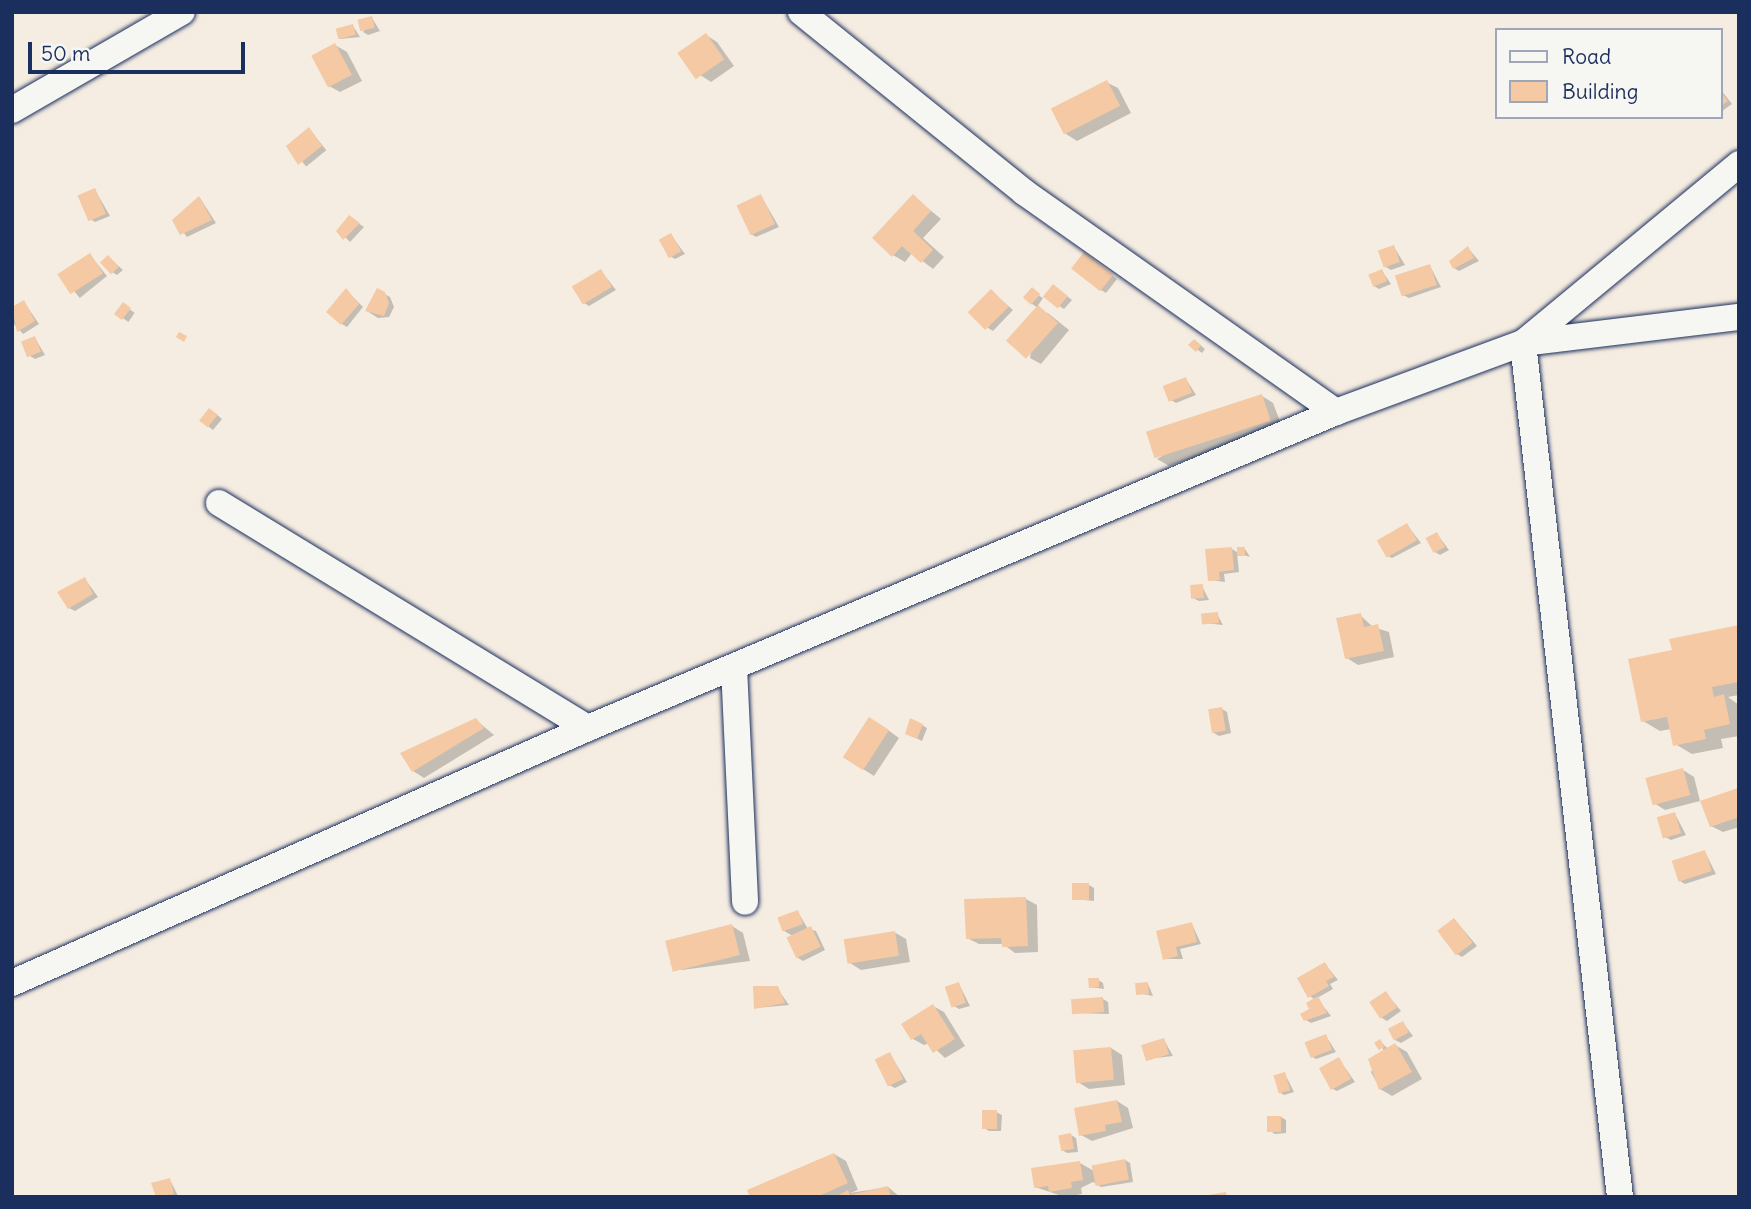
<!DOCTYPE html>
<html>
<head>
<meta charset="utf-8">
<style>
	body { margin:0 }
	#map { position:relative; width:1751px; height:1209px; overflow:hidden; background:#f6ede2; font-family:Delius,sans-serif }
	div>[style] { position:absolute }
	[style*='--x'] { left:calc(var(--x)*1px); top:calc(var(--y)*1px); width:calc(var(--w)*1px); rotate:calc(var(--a)*1deg) }
	.shadow>* { inset:0; background:#0003; transform-origin:0 0 }
	.building>* { inset:0; background:#f4c9a3; transform-origin:0 0 }
	.roads { filter:drop-shadow(0 0 2px #1b2f5e) drop-shadow(0 0 2px #1b2f5e) }
	.street>* { height:26px; margin:-13px; padding:0 13px; transform-origin:13px; border-radius:13px; background:#f6f6f2 }
	span { translate:-50% -50%; white-space:nowrap; text-align:center; line-height:1.15; -webkit-text-stroke:6px #f6f6f2; paint-order:stroke }
	.frame { position:absolute; inset:0; border:14px solid #1b2f5e; pointer-events:none }
	.legend { position:absolute; left:1495px; top:28px; width:228px; height:91px; box-sizing:border-box; background:#f6f6f2; border:2px solid #9ea6b7; margin:0; padding:9px 12px; list-style:none; font-size:21px; color:#1b2f5e }
	.legend li { display:flex; align-items:center; gap:14px; height:35px }
	.legend b { width:35px; border:2px solid #9ea6b7 }
	.scale { position:absolute; left:28px; top:42px; width:217px; height:32px; box-sizing:border-box; border:4px solid #1b2f5e; border-top:0; padding-left:9px; font-size:21px; line-height:24px; white-space:nowrap; color:#1b2f5e; -webkit-text-stroke:5px #f6f6f2; paint-order:stroke }
</style>
</head>
<body>
<div id="map">
	<div class="shadow">
		<div style="clip-path:polygon(372px 18px,380px 31px,368px 35px,363px 32px)"></div>
		<div style="clip-path:polygon(353px 26px,360px 37px,340px 39px)"></div>
		<div style="clip-path:polygon(706px 35px,717px 42px,734px 66px,711px 82px,691px 69px,680px 54px)"></div>
		<div style="clip-path:polygon(335px 45px,347px 52px,362px 81px,340px 92px,329px 86px)"></div>
		<div style="clip-path:polygon(1106px 82px,1118px 88px,1131px 113px,1077px 141px,1066px 134px)"></div>
		<div style="clip-path:polygon(1721px 90px,1732px 104px,1721px 112px)"></div>
		<div style="left:310px;top:130px;width:26px;height:26px;rotate:51deg"></div>
		<div style="clip-path:polygon(95px 190px,110px 216px,95px 222px,90px 219px)"></div>
		<div style="clip-path:polygon(761px 196px,779px 227px,756px 237px,751px 234px)"></div>
		<div style="clip-path:polygon(913px 196px,941px 219px,923px 238px,944px 257px,933px 269px,912px 253px,905px 262px,893px 255px)"></div>
		<div style="clip-path:polygon(200px 198px,216px 223px,187px 237px,174px 220px)"></div>
		<div style="clip-path:polygon(349px 217px,364px 227px,350px 242px,339px 231px)"></div>
		<div style="clip-path:polygon(671px 235px,685px 254px,675px 259px,670px 256px)"></div>
		<div style="clip-path:polygon(1394px 247px,1405px 265px,1391px 270px,1386px 267px)"></div>
		<div style="clip-path:polygon(1468px 248px,1479px 261px,1459px 271px,1454px 268px)"></div>
		<div style="left:90px;top:255px;width:27px;height:35px;rotate:51deg"></div>
		<div style="clip-path:polygon(1089px 257px,1117px 279px,1106px 293px,1101px 290px)"></div>
		<div style="clip-path:polygon(113px 261px,123px 270px,117px 275px,112px 272px)"></div>
		<div style="clip-path:polygon(1430px 266px,1441px 287px,1409px 298px,1403px 295px)"></div>
		<div style="clip-path:polygon(601px 271px,616px 290px,589px 306px,584px 303px)"></div>
		<div style="clip-path:polygon(1382px 271px,1391px 284px,1379px 289px,1374px 286px)"></div>
		<div style="clip-path:polygon(1058px 289px,1072px 300px,1064px 309px,1059px 306px)"></div>
		<div style="clip-path:polygon(346px 290px,363px 307px,347px 327px,342px 324px)"></div>
		<div style="clip-path:polygon(377px 290px,390px 297px,394px 307px,389px 317px,378px 318px,367px 311px)"></div>
		<div style="clip-path:polygon(991px 291px,1013px 310px,993px 331px,988px 328px)"></div>
		<div style="clip-path:polygon(1031px 291px,1043px 298px,1037px 307px,1049px 314px,1069px 330px,1041px 364px,1030px 358px,1038px 308px,1032px 304px)"></div>
		<div style="clip-path:polygon(24px 302px,39px 324px,23px 334px,12px 322px,12px 309px)"></div>
		<div style="left:123px;top:305px;width:14px;height:11px;rotate:34deg"></div>
		<div style="clip-path:polygon(35px 338px,45px 355px,35px 359px,30px 356px)"></div>
		<div style="clip-path:polygon(1199px 344px,1205px 349px,1202px 353px,1191px 345px)"></div>
		<div style="clip-path:polygon(1186px 379px,1196px 395px,1176px 403px,1171px 400px)"></div>
		<div style="clip-path:polygon(1262px 396px,1273px 403px,1282px 427px,1169px 466px,1157px 459px)"></div>
		<div style="clip-path:polygon(215px 413px,222px 419px,213px 430px,200px 420px)"></div>
		<div style="clip-path:polygon(1407px 525px,1421px 543px,1392px 558px,1386px 555px)"></div>
		<div style="clip-path:polygon(1437px 534px,1449px 550px,1440px 555px,1435px 552px)"></div>
		<div style="clip-path:polygon(1232px 549px,1240px 554px,1245px 549px,1250px 557px,1237px 553px,1239px 572px,1224px 574px,1225px 582px,1210px 580px)"></div>
		<div style="clip-path:polygon(85px 579px,98px 597px,75px 611px,69px 608px)"></div>
		<div style="clip-path:polygon(1202px 586px,1209px 600px,1199px 601px,1193px 598px)"></div>
		<div style="clip-path:polygon(1217px 614px,1223px 625px,1204px 623px)"></div>
		<div style="clip-path:polygon(1360px 615px,1373px 627px,1389px 632px,1394px 657px,1358px 665px,1347px 658px)"></div>
		<div style="clip-path:polygon(1739px 627px,1739px 695px,1728px 697px,1739px 705px,1739px 736px,1721px 739px,1723px 748px,1692px 754px,1675px 744px,1671px 729px,1660px 731px,1643px 721px,1674px 652px)"></div>
		<div style="clip-path:polygon(1222px 709px,1227px 712px,1231px 733px,1219px 736px,1214px 733px)"></div>
		<div style="clip-path:polygon(476px 720px,494px 735px,424px 778px,413px 771px)"></div>
		<div style="clip-path:polygon(881px 725px,899px 738px,874px 776px,863px 769px)"></div>
		<div style="clip-path:polygon(922px 725px,927px 728px,922px 741px,912px 736px)"></div>
		<div style="clip-path:polygon(1683px 770px,1694px 777px,1700px 801px,1665px 810px,1654px 803px)"></div>
		<div style="clip-path:polygon(1739px 791px,1739px 827px,1723px 832px,1711px 826px)"></div>
		<div style="clip-path:polygon(1675px 814px,1686px 835px,1671px 840px,1665px 837px)"></div>
		<div style="clip-path:polygon(1705px 852px,1716px 874px,1685px 884px,1680px 881px)"></div>
		<div style="clip-path:polygon(1089px 885px,1094px 888px,1094px 901px,1074px 899px)"></div>
		<div style="clip-path:polygon(1026px 899px,1037px 905px,1038px 952px,1015px 953px,1003px 944px,979px 944px,967px 938px)"></div>
		<div style="clip-path:polygon(798px 912px,808px 929px,816px 931px,825px 950px,803px 961px,798px 958px,793px 936px,784px 931px)"></div>
		<div style="clip-path:polygon(1455px 920px,1477px 946px,1462px 957px,1457px 954px)"></div>
		<div style="clip-path:polygon(1192px 924px,1201px 944px,1180px 949px,1183px 959px,1164px 959px)"></div>
		<div style="clip-path:polygon(732px 926px,743px 933px,750px 961px,682px 970px,670px 964px)"></div>
		<div style="clip-path:polygon(894px 932px,906px 939px,910px 962px,861px 970px,850px 963px)"></div>
		<div style="clip-path:polygon(1325px 964px,1338px 980px,1330px 984px,1333px 989px,1317px 998px,1331px 1016px,1311px 1023px,1306px 1020px,1315px 1000px,1310px 996px)"></div>
		<div style="clip-path:polygon(1098px 980px,1103px 983px,1104px 989px,1090px 987px)"></div>
		<div style="clip-path:polygon(959px 984px,970px 1006px,959px 1009px,954px 1006px)"></div>
		<div style="clip-path:polygon(1148px 984px,1153px 996px,1138px 993px)"></div>
		<div style="clip-path:polygon(777px 988px,789px 1005px,756px 1008px)"></div>
		<div style="clip-path:polygon(1386px 993px,1401px 1011px,1387px 1021px,1382px 1018px)"></div>
		<div style="clip-path:polygon(1103px 999px,1108px 1002px,1109px 1014px,1074px 1013px)"></div>
		<div style="clip-path:polygon(933px 1006px,944px 1012px,965px 1046px,945px 1058px,929px 1043px,924px 1045px,913px 1039px)"></div>
		<div style="clip-path:polygon(1403px 1023px,1413px 1036px,1401px 1043px,1395px 1040px)"></div>
		<div style="clip-path:polygon(1326px 1036px,1336px 1052px,1316px 1059px,1311px 1056px)"></div>
		<div style="clip-path:polygon(1164px 1040px,1173px 1056px,1147px 1059px)"></div>
		<div style="clip-path:polygon(1380px 1041px,1388px 1049px,1395px 1045px,1407px 1052px,1422px 1079px,1392px 1096px,1380px 1089px,1371px 1072px,1384px 1052px)"></div>
		<div style="clip-path:polygon(1111px 1048px,1122px 1055px,1125px 1085px,1089px 1089px,1078px 1082px)"></div>
		<div style="clip-path:polygon(890px 1054px,907px 1082px,895px 1088px,889px 1085px)"></div>
		<div style="clip-path:polygon(1339px 1059px,1355px 1082px,1337px 1091px,1331px 1088px)"></div>
		<div style="clip-path:polygon(1285px 1074px,1294px 1092px,1284px 1095px,1279px 1092px)"></div>
		<div style="clip-path:polygon(1117px 1101px,1128px 1108px,1133px 1128px,1092px 1141px,1081px 1135px)"></div>
		<div style="clip-path:polygon(996px 1112px,1002px 1115px,1001px 1131px,989px 1131px,984px 1128px)"></div>
		<div style="clip-path:polygon(1281px 1117px,1286px 1120px,1286px 1133px,1275px 1134px,1270px 1131px)"></div>
		<div style="clip-path:polygon(1071px 1135px,1076px 1138px,1078px 1152px,1067px 1153px,1062px 1150px)"></div>
		<div style="clip-path:polygon(834px 1154px,846px 1161px,858px 1190px,850px 1193px,888px 1187px,900px 1197px,752px 1197px)"></div>
		<div style="clip-path:polygon(1125px 1160px,1130px 1163px,1133px 1182px,1101px 1187px,1093px 1182px,1081px 1188px,1082px 1194px,1065px 1197px,1035px 1187px,1080px 1163px,1094px 1171px)"></div>
		<div style="clip-path:polygon(170px 1180px,178px 1196px,157px 1196px)"></div>
	</div>
	<div class="building">
		<div style="left:372px;top:16px;width:12px;height:15px;rotate:76deg"></div>
		<div style="left:353px;top:24px;width:11px;height:18px;rotate:75deg"></div>
		<div style="left:706px;top:33px;width:32px;height:35px;rotate:55deg"></div>
		<div style="left:335px;top:43px;width:36px;height:27px;rotate:62deg"></div>
		<div style="left:1107px;top:80px;width:29px;height:63px;rotate:63deg"></div>
		<div style="clip-path:polygon(1721px 92px,1728px 101px,1721px 106px)"></div>
		<div style="clip-path:polygon(309px 127px,322px 146px,298px 165px,286px 146px)"></div>
		<div style="left:95px;top:188px;width:28px;height:19px;rotate:67deg"></div>
		<div style="left:761px;top:194px;width:33px;height:27px;rotate:65deg"></div>
		<div style="clip-path:polygon(913px 194px,931px 211px,913px 231px,933px 250px,921px 263px,902px 246px,892px 257px,872px 238px)"></div>
		<div style="clip-path:polygon(199px 196px,212px 220px,180px 235px,172px 220px)"></div>
		<div style="clip-path:polygon(349px 215px,360px 223px,343px 240px,336px 231px)"></div>
		<div style="left:671px;top:233px;width:21px;height:14px;rotate:61deg"></div>
		<div style="left:1394px;top:245px;width:18px;height:17px;rotate:71deg"></div>
		<div style="clip-path:polygon(1468px 246px,1474px 258px,1453px 269px,1449px 261px)"></div>
		<div style="left:1084px;top:252px;width:37px;height:21px;rotate:38deg"></div>
		<div style="left:90px;top:253px;width:24px;height:39px;rotate:57deg"></div>
		<div style="left:108px;top:255px;width:16px;height:11px;rotate:47deg"></div>
		<div style="left:1430px;top:264px;width:22px;height:37px;rotate:72deg"></div>
		<div style="left:601px;top:269px;width:21px;height:34px;rotate:59deg"></div>
		<div style="left:1382px;top:269px;width:13px;height:15px;rotate:67deg"></div>
		<div style="left:1053px;top:284px;width:19px;height:16px;rotate:39deg"></div>
		<div style="left:1032px;top:287px;width:11px;height:14px;rotate:41deg"></div>
		<div style="clip-path:polygon(346px 288px,359px 304px,341px 325px,326px 312px)"></div>
		<div style="clip-path:polygon(377px 288px,385px 292px,389px 303px,384px 316px,365px 311px)"></div>
		<div style="left:991px;top:289px;width:25px;height:33px;rotate:45deg"></div>
		<div style="clip-path:polygon(24px 300px,35px 321px,17px 332px,12px 307px)"></div>
		<div style="left:123px;top:302px;width:10px;height:15px;rotate:37deg"></div>
		<div style="left:1038px;top:305px;width:27px;height:48px;rotate:42deg"></div>
		<div style="clip-path:polygon(179px 332px,187px 336px,184px 342px,176px 337px)"></div>
		<div style="left:35px;top:336px;width:17px;height:15px;rotate:69deg"></div>
		<div style="clip-path:polygon(1194px 339px,1201px 345px,1196px 352px,1188px 345px)"></div>
		<div style="left:1186px;top:377px;width:17px;height:25px;rotate:69deg"></div>
		<div style="left:1262px;top:394px;width:28px;height:122px;rotate:72deg"></div>
		<div style="left:209px;top:408px;width:11px;height:16px;rotate:38deg"></div>
		<div style="left:1407px;top:523px;width:20px;height:35px;rotate:60deg"></div>
		<div style="left:1437px;top:532px;width:17px;height:13px;rotate:62deg"></div>
		<div style="clip-path:polygon(1232px 547px,1234px 570px,1219px 572px,1220px 580px,1208px 581px,1205px 549px)"></div>
		<div style="left:1237px;top:547px;width:8px;height:9px"></div>
		<div style="clip-path:polygon(85px 577px,93px 594px,68px 609px,57px 592px)"></div>
		<div style="left:1203px;top:584px;width:14px;height:13px;rotate:86deg"></div>
		<div style="left:1218px;top:612px;width:11px;height:17px;rotate:85deg"></div>
		<div style="clip-path:polygon(1361px 613px,1364px 627px,1378px 624px,1384px 651px,1345px 659px,1336px 618px)"></div>
		<div style="clip-path:polygon(1739px 625px,1739px 682px,1712px 687px,1714px 697px,1724px 694px,1730px 724px,1704px 730px,1706px 739px,1673px 746px,1667px 717px,1641px 722px,1628px 659px,1672px 650px,1669px 639px)"></div>
		<div style="left:1222px;top:707px;width:24px;height:14px;rotate:81deg"></div>
		<div style="left:869px;top:717px;width:24px;height:48px;rotate:33deg"></div>
		<div style="clip-path:polygon(476px 718px,484px 728px,412px 772px,400px 753px)"></div>
		<div style="clip-path:polygon(910px 718px,923px 724px,917px 739px,905px 734px)"></div>
		<div style="left:1683px;top:768px;width:28px;height:39px;rotate:75deg"></div>
		<div style="clip-path:polygon(1738px 788px,1739px 817px,1710px 827px,1700px 801px)"></div>
		<div style="left:1675px;top:812px;width:22px;height:19px;rotate:74deg"></div>
		<div style="left:1705px;top:850px;width:22px;height:35px;rotate:72deg"></div>
		<div style="left:1072px;top:883px;width:17px;height:17px"></div>
		<div style="clip-path:polygon(1026px 897px,1028px 946px,1002px 947px,1001px 938px,966px 939px,964px 899px)"></div>
		<div style="left:798px;top:910px;width:15px;height:22px;rotate:70deg"></div>
		<div style="left:1454px;top:918px;width:31px;height:21px;rotate:53deg"></div>
		<div style="clip-path:polygon(1192px 922px,1197px 942px,1176px 947px,1178px 956px,1163px 960px,1156px 931px)"></div>
		<div style="left:732px;top:924px;width:32px;height:69px;rotate:76deg"></div>
		<div style="left:811px;top:926px;width:23px;height:27px;rotate:65deg"></div>
		<div style="left:895px;top:931px;width:25px;height:52px;rotate:81deg"></div>
		<div style="clip-path:polygon(1325px 962px,1334px 977px,1326px 981px,1329px 986px,1308px 998px,1297px 978px)"></div>
		<div style="clip-path:polygon(1088px 978px,1099px 978px,1099px 987px,1089px 988px)"></div>
		<div style="left:959px;top:982px;width:22px;height:15px;rotate:72deg"></div>
		<div style="left:1148px;top:982px;width:12px;height:13px;rotate:85deg"></div>
		<div style="clip-path:polygon(753px 986px,778px 986px,785px 1003px,754px 1009px)"></div>
		<div style="left:1386px;top:991px;width:20px;height:20px;rotate:57deg"></div>
		<div style="clip-path:polygon(1318px 996px,1327px 1013px,1304px 1021px,1300px 1014px,1309px 1009px,1306px 1003px)"></div>
		<div style="left:1103px;top:997px;width:15px;height:32px;rotate:86deg"></div>
		<div style="clip-path:polygon(933px 1004px,955px 1039px,933px 1053px,921px 1034px,911px 1040px,901px 1024px)"></div>
		<div style="left:1403px;top:1021px;width:13px;height:17px;rotate:63deg"></div>
		<div style="left:1326px;top:1034px;width:17px;height:23px;rotate:69deg"></div>
		<div style="left:1164px;top:1038px;width:17px;height:24px;rotate:73deg"></div>
		<div style="left:1380px;top:1039px;width:9px;height:7px;rotate:58deg"></div>
		<div style="clip-path:polygon(1395px 1043px,1412px 1072px,1379px 1090px,1368px 1059px)"></div>
		<div style="left:1111px;top:1047px;width:33px;height:38px;rotate:85deg"></div>
		<div style="left:890px;top:1052px;width:30px;height:17px;rotate:64deg"></div>
		<div style="left:1339px;top:1057px;width:25px;height:23px;rotate:61deg"></div>
		<div style="left:1285px;top:1072px;width:19px;height:12px;rotate:74deg"></div>
		<div style="clip-path:polygon(1117px 1100px,1122px 1122px,1105px 1125px,1106px 1131px,1079px 1136px,1074px 1108px)"></div>
		<div style="left:982px;top:1110px;width:15px;height:19px"></div>
		<div style="left:1267px;top:1116px;width:14px;height:16px"></div>
		<div style="left:1071px;top:1133px;width:16px;height:13px;rotate:79deg"></div>
		<div style="clip-path:polygon(834px 1153px,848px 1183px,817px 1197px,750px 1197px,747px 1190px)"></div>
		<div style="left:1125px;top:1159px;width:21px;height:34px;rotate:79deg"></div>
		<div style="clip-path:polygon(1080px 1161px,1083px 1180px,1071px 1182px,1072px 1188px,1049px 1192px,1048px 1186px,1034px 1188px,1031px 1168px)"></div>
		<div style="clip-path:polygon(170px 1178px,174px 1194px,156px 1197px,151px 1183px)"></div>
		<div style="clip-path:polygon(888px 1186px,891px 1197px,835px 1197px,848px 1190px,850px 1195px)"></div>
		<div style="clip-path:polygon(1226px 1192px,1227px 1197px,1209px 1197px,1209px 1195px)"></div>
	</div>
	<div class="roads">
		<div class="street">
			<div style="--x:801;--y:12;--w:287;--a:38.9"></div>
			<div style="--x:1024;--y:192;--w:382;--a:35.2"></div>
			<div style="--x:12;--y:110;--w:196;--a:-30"></div>
			<div style="--x:219;--y:503;--w:432;--a:31.4"></div>
			<div style="--x:734;--y:667;--w:235;--a:87.3"></div>
			<div style="--x:12;--y:983;--w:630;--a:-23.88"></div>
			<div style="--x:588;--y:728;--w:812;--a:-22.9"></div>
			<div style="--x:1336;--y:412;--w:199;--a:-20.3"></div>
			<div style="--x:1523;--y:343;--w:218;--a:-6.9"></div>
			<div style="--x:1620;--y:1197;--w:859;--a:-96.48"></div>
			<div style="--x:1523;--y:343;--w:281;--a:-39.6"></div>
		</div>
	</div>
	<div class="frame"></div>
	<ul class="legend">
	<li><b style="height:9px;background:#f6f6f2"></b>Road</li>
	<li><b style="height:19px;background:#f4c9a3"></b>Building</li>
	</ul>
	<div class="scale">50 m</div>
</div>
</body>
</html>
